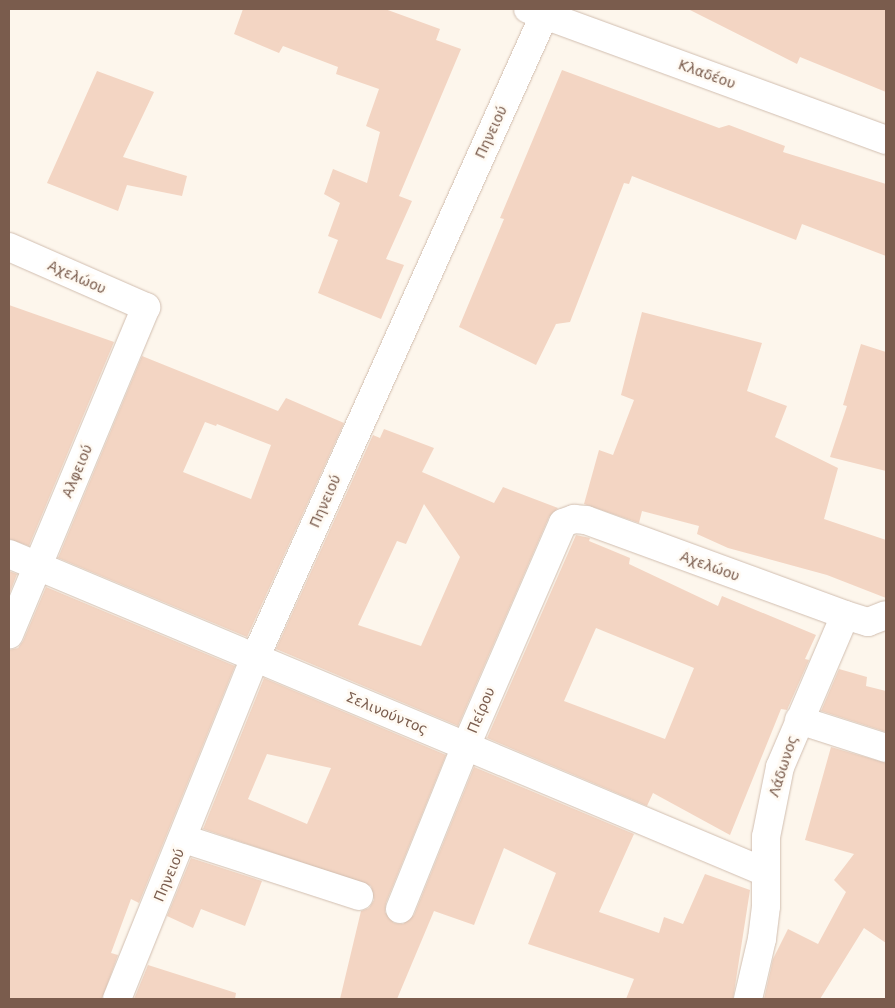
<!DOCTYPE html>
<html>
<head>
<meta charset="utf-8">
<style>
	body { margin:0 }
	#map { position:relative; width:895px; height:1008px; overflow:hidden; background:#fdf6ec; font-family:"DejaVu Sans",sans-serif }
	div>[style] { position:absolute }
	[style*='--x'] { left:calc(var(--x)*1px); top:calc(var(--y)*1px); width:calc(var(--w)*1px); rotate:calc(var(--a)*1deg) }
	.building>* { inset:0; background:#f3d5c3 }
	.roads { filter:drop-shadow(0 0 1px #d1beb0) drop-shadow(0 0 1px #d1beb0) }
	.minor>* { height:28px; margin:-14px; padding:0 14px; transform-origin:14px; border-radius:14px; background:#fff }
	span { translate:-50% -50%; white-space:nowrap; text-align:center; line-height:1.15; -webkit-text-stroke:5px #fffaf3; paint-order:stroke }
	.street-label { font-size:14px; color:#7a5c4d }
	.frame { position:absolute; inset:0; border:10px solid #7a5c4d; pointer-events:none }
</style>
</head>
<body>
<div id="map">
	<div class="building">
		<div style="clip-path:polygon(243px 9px,385px 9px,440px 29px,436px 40px,461px 49px,399px 196px,412px 201px,386px 259px,404px 265px,381px 319px,318px 293px,338px 240px,328px 236px,340px 203px,324px 194px,333px 169px,367px 183px,380px 132px,366px 126px,379px 89px,336px 74px,338px 67px,283px 46px,279px 53px,234px 34px)"></div>
		<div style="clip-path:polygon(688px 9px,886px 9px,886px 92px,800px 57px,797px 64px)"></div>
		<div style="clip-path:polygon(562px 70px,719px 128px,729px 125px,785px 146px,783px 152px,886px 184px,886px 256px,802px 224px,796px 240px,632px 176px,629px 184px,624px 183px,570px 322px,556px 324px,536px 365px,459px 327px,504px 219px,500px 218px)"></div>
		<div style="clip-path:polygon(97px 71px,154px 92px,123px 157px,187px 176px,182px 196px,127px 185px,118px 211px,47px 183px)"></div>
		<div style="clip-path:polygon(9px 305px,114px 342px,29px 546px,9px 539px)"></div>
		<div style="clip-path:polygon(642px 312px,762px 343px,747px 391px,787px 406px,775px 437px,838px 468px,824px 519px,886px 540px,886px 598px,827px 575px,728px 548px,697px 534px,699px 526px,642px 511px,639px 523px,584px 504px,599px 450px,613px 455px,634px 400px,621px 395px)"></div>
		<div style="clip-path:polygon(861px 344px,886px 352px,886px 471px,830px 457px,847px 406px,843px 405px)"></div>
		<div style="clip-path:polygon(evenodd,142px 356px,278px 411px,286px 398px,344px 423px,247px 637px,58px 558px,142px 356px,205px 422px,216px 426px,217px 424px,271px 445px,251px 499px,183px 472px,205px 422px)"></div>
		<div style="clip-path:polygon(evenodd,384px 429px,434px 448px,422px 472px,494px 503px,503px 487px,558px 508px,549px 517px,458px 726px,276px 649px,373px 435px,380px 438px,384px 429px,424px 504px,460px 557px,421px 646px,358px 625px,397px 541px,406px 544px,424px 504px)"></div>
		<div style="clip-path:polygon(evenodd,576px 535px,590px 538px,589px 541px,630px 558px,629px 564px,718px 606px,722px 596px,816px 635px,805px 659px,809px 660px,787px 710px,781px 709px,730px 835px,653px 793px,647px 806px,487px 738px,576px 535px,596px 628px,694px 668px,665px 739px,564px 701px,596px 628px)"></div>
		<div style="clip-path:polygon(9px 571px,17px 574px,9px 595px)"></div>
		<div style="clip-path:polygon(46px 587px,235px 666px,139px 903px,131px 899px,111px 953px,118px 955px,102px 999px,9px 999px,9px 650px,18px 648px,23px 641px)"></div>
		<div style="clip-path:polygon(839px 669px,867px 677px,866px 686px,886px 691px,886px 732px,821px 711px)"></div>
		<div style="clip-path:polygon(evenodd,264px 678px,446px 755px,386px 903px,385px 912px,394px 923px,403px 924px,414px 915px,474px 767px,634px 834px,599px 912px,659px 933px,664px 917px,683px 924px,705px 874px,750px 890px,733px 999px,626px 999px,634px 979px,528px 944px,556px 873px,504px 848px,474px 925px,434px 911px,397px 999px,340px 999px,361px 911px,369px 908px,374px 900px,371px 886px,203px 829px,264px 678px,267px 754px,331px 768px,307px 824px,248px 799px,267px 754px)"></div>
		<div style="clip-path:polygon(831px 747px,886px 763px,886px 943px,864px 928px,820px 999px,764px 999px,773px 959px,788px 929px,818px 944px,846px 892px,834px 880px,854px 854px,805px 840px)"></div>
		<div style="clip-path:polygon(191px 858px,262px 881px,245px 926px,201px 909px,193px 928px,167px 916px)"></div>
		<div style="clip-path:polygon(148px 965px,236px 993px,235px 999px,134px 999px)"></div>
	</div>
	<div class="roads">
		<div class="minor">
			<div style="--x:528;--y:9;--w:381;--a:20.1"></div>
			<div style="--x:9;--y:247;--w:150;--a:23.7"></div>
			<div style="--x:146;--y:307;--w:355;--a:112.7"></div>
			<div style="--x:9;--y:554;--w:820;--a:22.81"></div>
			<div style="--x:799;--y:720;--w:91;--a:17.8"></div>
			<div style="--x:184;--y:839;--w:184;--a:18"></div>
			<div style="--x:400;--y:909;--w:176;--a:-68"></div>
			<div style="--x:466;--y:746;--w:243;--a:-66.5"></div>
			<div style="--x:563;--y:523;--w:12;--a:-20"></div>
			<div style="--x:574;--y:519;--w:12;--a:5"></div>
			<div style="--x:586;--y:520;--w:276;--a:20.1"></div>
			<div style="--x:117;--y:999;--w:368;--a:-68"></div>
			<div style="--x:255;--y:658;--w:712;--a:-65.78"></div>
			<div style="--x:748;--y:999;--w:62;--a:-76.9"></div>
			<div style="--x:762;--y:939;--w:33;--a:-83"></div>
			<div style="--x:766;--y:906;--w:69;--a:-90"></div>
			<div style="--x:766;--y:837;--w:71;--a:-78.7"></div>
			<div style="--x:780;--y:767;--w:165;--a:-66.8"></div>
			<div style="--x:845;--y:615;--w:24;--a:17"></div>
			<div style="--x:868;--y:622;--w:19;--a:-21"></div>
		</div>
	</div>
	<div class="street-label">
		<span style="left:707px;top:74px;rotate:20deg">Κλαδέου</span>
		<span style="left:491px;top:132px;rotate:-65deg">Πηνειού</span>
		<span style="left:77px;top:277px;rotate:24deg">Αχελώου</span>
		<span style="left:77px;top:471px;rotate:-67deg">Αλφειού</span>
		<span style="left:325px;top:501px;rotate:-66deg">Πηνειού</span>
		<span style="left:710px;top:566px;rotate:20deg">Αχελώου</span>
		<span style="left:481px;top:710px;rotate:-67deg">Πείρου</span>
		<span style="left:387px;top:713px;rotate:23deg">Σελινούντος</span>
		<span style="left:783px;top:766px;rotate:-72deg">Λάδωνος</span>
		<span style="left:169px;top:875px;rotate:-67deg">Πηνειού</span>
	</div>
	<div class="frame"></div>
</div>
</body>
</html>
